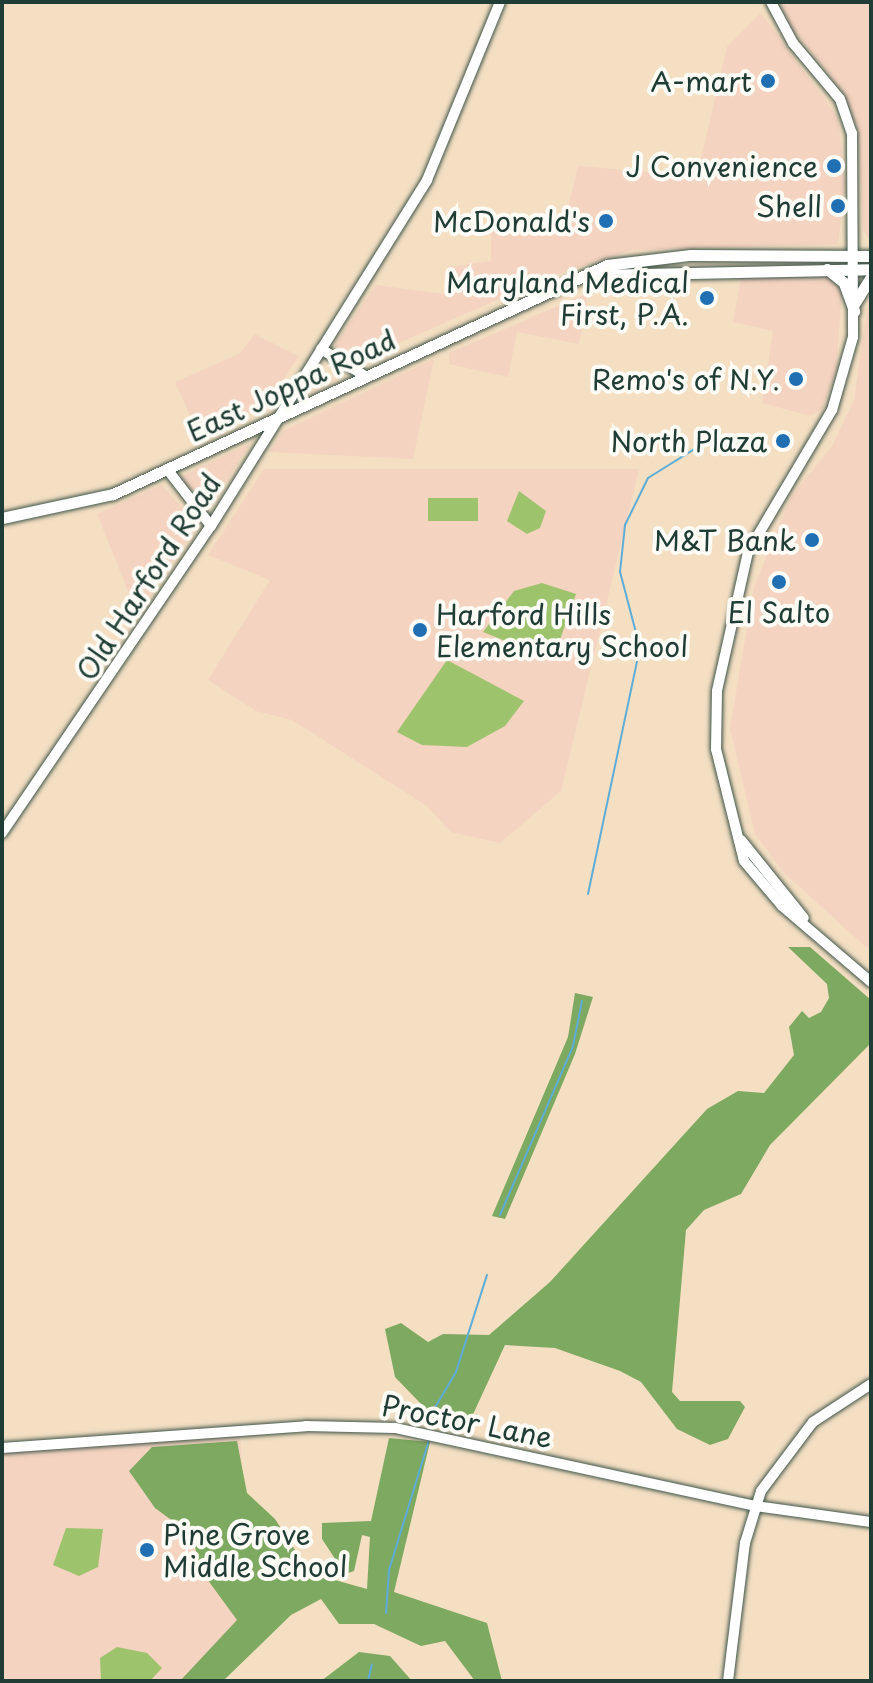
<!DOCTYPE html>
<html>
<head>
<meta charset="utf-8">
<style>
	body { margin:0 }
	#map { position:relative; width:873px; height:1683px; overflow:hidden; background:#f4dfc3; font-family:"Playpen Sans",sans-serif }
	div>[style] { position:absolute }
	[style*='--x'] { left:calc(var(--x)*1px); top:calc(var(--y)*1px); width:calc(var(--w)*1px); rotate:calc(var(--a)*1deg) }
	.built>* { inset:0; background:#f4d3c0 }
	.green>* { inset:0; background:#9ec36d; transform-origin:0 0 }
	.forest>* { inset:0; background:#7ea960 }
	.stream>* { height:2px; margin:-1px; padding:0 1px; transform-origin:1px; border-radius:1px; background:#5eadd8 }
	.roads { filter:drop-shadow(0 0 2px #3f5549) drop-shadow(0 0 2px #3f5549) }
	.secondary>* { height:10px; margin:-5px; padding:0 5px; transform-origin:5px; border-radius:5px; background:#fff }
	.primary>* { height:11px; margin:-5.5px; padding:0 5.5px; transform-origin:5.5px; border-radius:5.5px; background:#fff }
	.dots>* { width:22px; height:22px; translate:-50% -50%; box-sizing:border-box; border:4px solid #fdfcf7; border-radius:50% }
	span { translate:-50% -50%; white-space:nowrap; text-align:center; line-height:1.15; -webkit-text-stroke:8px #fdfcf7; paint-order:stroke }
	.poi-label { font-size:28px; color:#1f3d34 }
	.right { translate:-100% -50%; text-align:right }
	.left { translate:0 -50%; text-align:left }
	.street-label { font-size:28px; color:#1f3d34 }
	.frame { position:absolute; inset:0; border:4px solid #1f3d34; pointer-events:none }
</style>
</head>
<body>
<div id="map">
	<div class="built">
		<div style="clip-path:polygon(780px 2px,871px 2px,871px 242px,863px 230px,858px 130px,843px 92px,789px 25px)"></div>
		<div style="clip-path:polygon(761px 13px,838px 118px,845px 184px,838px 244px,632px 250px,552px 276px,362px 359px,334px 346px,376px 285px,444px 294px,449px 267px,491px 261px,491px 219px,565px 221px,578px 166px,697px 176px,727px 47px)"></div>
		<div style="clip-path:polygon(742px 274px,827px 276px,842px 290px,836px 370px,823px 408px,811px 416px,762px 403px,773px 331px,733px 322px)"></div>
		<div style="clip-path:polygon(871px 284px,871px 944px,867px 948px,784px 873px,755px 834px,730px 728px,754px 587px,791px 497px,832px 446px,854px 400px)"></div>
		<div style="clip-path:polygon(588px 293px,579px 344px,517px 332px,508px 377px,449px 364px,449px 353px)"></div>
		<div style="clip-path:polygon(255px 334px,299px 356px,267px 404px,199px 436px,175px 382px,239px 354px)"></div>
		<div style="clip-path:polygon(434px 359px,413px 459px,269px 452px,283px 431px)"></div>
		<div style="clip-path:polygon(250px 444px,208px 509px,180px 477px)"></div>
		<div style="clip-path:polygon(264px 469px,639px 469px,561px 791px,500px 843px,451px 832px,427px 806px,292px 720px,256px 711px,208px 680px,270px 580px,208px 555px)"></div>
		<div style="clip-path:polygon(162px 485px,197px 525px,137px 613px,97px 514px)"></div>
		<div style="clip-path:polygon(240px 1433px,244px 1503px,296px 1561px,181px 1681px,2px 1681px,2px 1449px)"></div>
	</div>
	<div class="green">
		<div style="clip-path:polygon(519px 491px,546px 511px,540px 528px,527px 534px,507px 521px)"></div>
		<div style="left:428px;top:498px;width:50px;height:23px"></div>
		<div style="clip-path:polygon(542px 583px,576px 594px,555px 654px,546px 657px,483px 632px,514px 591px)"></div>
		<div style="clip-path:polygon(447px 660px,524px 701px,505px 726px,467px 747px,422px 745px,397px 732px)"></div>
		<div style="clip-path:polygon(66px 1528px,103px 1529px,98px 1567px,79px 1576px,53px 1565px)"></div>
		<div style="clip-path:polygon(117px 1647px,147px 1653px,162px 1668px,150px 1681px,101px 1681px,100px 1658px)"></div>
	</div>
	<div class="forest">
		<div style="clip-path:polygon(788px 947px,810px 947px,871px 1000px,871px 1043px,770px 1145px,741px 1194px,704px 1210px,686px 1230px,672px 1392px,680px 1401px,740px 1401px,745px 1407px,728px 1439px,710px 1445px,677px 1429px,641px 1382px,620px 1371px,555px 1348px,505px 1345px,469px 1423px,424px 1424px,423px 1406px,395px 1377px,385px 1329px,401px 1323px,428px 1342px,443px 1334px,489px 1335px,550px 1282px,707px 1109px,738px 1091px,764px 1093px,794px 1055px,789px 1027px,802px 1011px,809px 1018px,821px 1012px,829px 998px,827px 984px)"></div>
		<div style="clip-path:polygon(575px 993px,593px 997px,575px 1054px,505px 1219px,492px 1216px,568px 1037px)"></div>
		<div style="clip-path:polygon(389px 1438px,430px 1442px,394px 1592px,487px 1623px,502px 1681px,475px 1681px,445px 1641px,421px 1646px,374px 1624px,339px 1624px,321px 1599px,291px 1615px,223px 1681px,180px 1681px,237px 1620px,199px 1568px,193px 1536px,155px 1508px,129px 1471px,152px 1447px,237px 1441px,247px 1493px,275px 1519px,310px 1573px,367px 1589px,370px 1537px,362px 1535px,354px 1571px,345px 1574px,322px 1539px,322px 1523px,371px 1521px)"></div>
		<div style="clip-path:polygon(359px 1652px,390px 1656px,412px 1681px,321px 1681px)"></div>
	</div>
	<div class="stream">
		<div style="--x:588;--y:894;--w:251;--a:-78.1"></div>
		<div style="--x:640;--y:648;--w:79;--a:-104.7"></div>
		<div style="--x:620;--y:572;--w:47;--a:-83.9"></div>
		<div style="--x:625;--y:525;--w:52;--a:-63.9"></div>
		<div style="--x:648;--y:478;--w:57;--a:-32"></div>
		<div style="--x:500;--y:1215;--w:184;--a:-66.6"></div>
		<div style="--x:573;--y:1046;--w:46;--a:-78.7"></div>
		<div style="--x:427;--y:1421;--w:57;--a:-59.4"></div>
		<div style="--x:456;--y:1372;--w:102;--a:-72.3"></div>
		<div style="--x:386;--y:1613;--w:43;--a:-86"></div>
		<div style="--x:389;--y:1570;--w:136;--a:-72.9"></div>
		<div style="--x:368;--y:1681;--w:17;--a:-77"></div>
	</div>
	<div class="roads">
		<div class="secondary">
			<div style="--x:771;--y:2;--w:47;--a:61.8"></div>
			<div style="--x:793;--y:43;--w:73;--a:50"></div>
			<div style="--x:840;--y:99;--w:36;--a:71"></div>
			<div style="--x:852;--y:133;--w:204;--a:89.7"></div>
			<div style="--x:853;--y:337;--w:76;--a:106"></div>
			<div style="--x:832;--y:410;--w:165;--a:120.6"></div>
			<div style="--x:748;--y:552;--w:142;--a:102.6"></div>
			<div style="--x:717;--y:691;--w:58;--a:91"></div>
			<div style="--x:716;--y:749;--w:115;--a:76"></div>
			<div style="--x:744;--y:861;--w:59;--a:49.8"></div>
			<div style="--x:782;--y:906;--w:117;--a:40.5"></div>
			<div style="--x:321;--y:349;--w:52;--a:31.5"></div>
			<div style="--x:167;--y:469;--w:72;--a:52.3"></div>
			<div style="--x:2;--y:833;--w:371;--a:-55.8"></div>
			<div style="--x:211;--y:526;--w:408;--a:-58"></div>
			<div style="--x:427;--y:180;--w:192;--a:-67.7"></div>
			<div style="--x:741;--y:840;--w:100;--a:51.1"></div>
			<div style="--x:2;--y:1448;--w:305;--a:-4.1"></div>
			<div style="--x:306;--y:1426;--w:89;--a:1.3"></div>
			<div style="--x:395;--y:1428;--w:368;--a:12.2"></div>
			<div style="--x:755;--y:1506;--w:117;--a:7.9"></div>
			<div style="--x:728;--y:1681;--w:139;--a:-83"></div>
			<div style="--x:745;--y:1543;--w:54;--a:-72.9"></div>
			<div style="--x:761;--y:1491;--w:86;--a:-53"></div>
			<div style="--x:813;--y:1422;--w:69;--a:-33.2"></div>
		</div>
		<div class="primary">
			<div style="--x:827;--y:269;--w:22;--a:39"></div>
			<div style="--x:844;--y:283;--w:30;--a:70"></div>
			<div style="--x:594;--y:275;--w:277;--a:-1.2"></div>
			<div style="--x:854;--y:304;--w:32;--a:-58"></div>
			<div style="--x:2;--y:518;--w:114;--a:-12.2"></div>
			<div style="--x:113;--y:494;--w:544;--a:-24.87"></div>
			<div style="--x:607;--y:265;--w:84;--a:-6.9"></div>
			<div style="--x:690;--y:255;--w:181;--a:0.3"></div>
		</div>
	</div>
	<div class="dots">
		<div style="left:768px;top:81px;background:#1f6fb2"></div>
		<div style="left:834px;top:166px;background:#1f6fb2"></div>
		<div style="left:838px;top:206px;background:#1f6fb2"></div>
		<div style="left:606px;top:221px;background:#1f6fb2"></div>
		<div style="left:707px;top:298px;background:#1f6fb2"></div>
		<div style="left:796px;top:379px;background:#1f6fb2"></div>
		<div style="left:783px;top:441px;background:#1f6fb2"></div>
		<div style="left:812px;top:540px;background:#1f6fb2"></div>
		<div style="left:779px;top:582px;background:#1f6fb2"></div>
		<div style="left:420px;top:630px;background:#1f6fb2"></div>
		<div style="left:147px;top:1550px;background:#1f6fb2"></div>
	</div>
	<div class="poi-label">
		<span class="right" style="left:752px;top:81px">A-mart</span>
		<span class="right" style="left:818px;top:166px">J Convenience</span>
		<span class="right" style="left:822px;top:206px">Shell</span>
		<span class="right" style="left:590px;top:221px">McDonald's</span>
		<span class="right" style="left:689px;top:298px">Maryland Medical<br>First, P.A.</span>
		<span class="right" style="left:780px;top:379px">Remo's of N.Y.</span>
		<span class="right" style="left:767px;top:441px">North Plaza</span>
		<span class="right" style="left:796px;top:540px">M&amp;T Bank</span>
		<span style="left:779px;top:612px">El Salto</span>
		<span class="left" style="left:436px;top:630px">Harford Hills<br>Elementary School</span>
		<span class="left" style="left:163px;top:1550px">Pine Grove<br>Middle School</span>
	</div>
	<div class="street-label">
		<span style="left:291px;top:385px;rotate:-25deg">East Joppa Road</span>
		<span style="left:148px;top:577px;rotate:-57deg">Old Harford Road</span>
		<span style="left:467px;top:1421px;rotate:11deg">Proctor Lane</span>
	</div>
	<div class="frame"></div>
</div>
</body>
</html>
